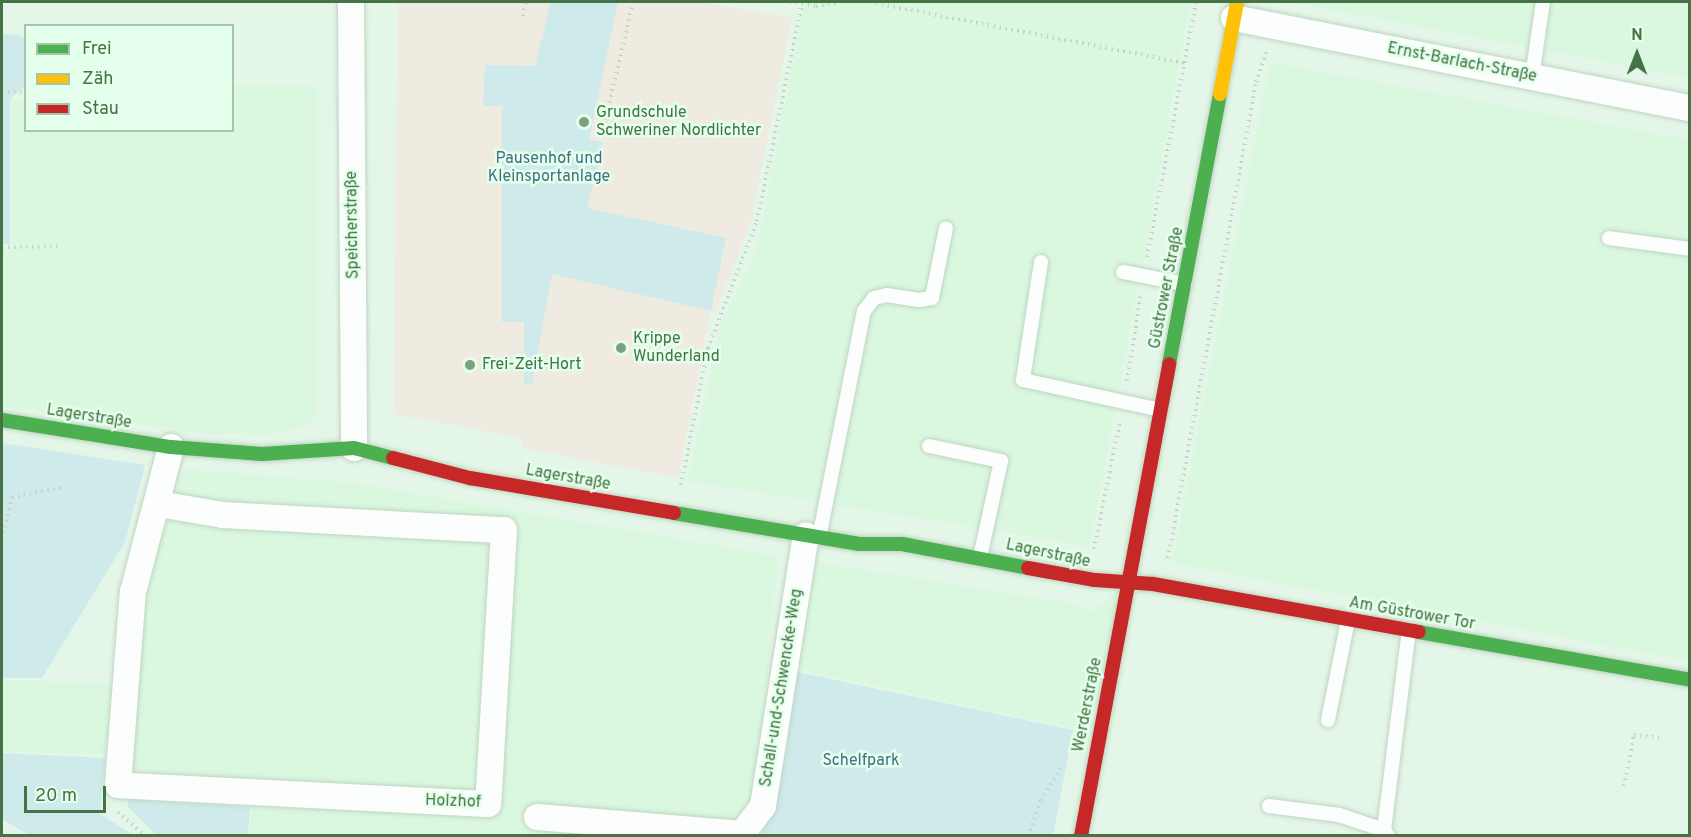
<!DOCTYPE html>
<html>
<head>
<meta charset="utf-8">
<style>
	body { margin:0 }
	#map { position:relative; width:1691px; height:837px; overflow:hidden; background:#e4f6e8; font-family:Overpass,sans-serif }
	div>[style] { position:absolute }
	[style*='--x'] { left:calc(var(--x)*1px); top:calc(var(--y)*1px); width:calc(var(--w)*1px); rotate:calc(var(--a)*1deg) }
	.residential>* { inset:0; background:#daf8e0; transform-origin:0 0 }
	.education>* { inset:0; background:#f0ebe0 }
	.green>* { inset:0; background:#ceeaea }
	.path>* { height:4px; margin-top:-2px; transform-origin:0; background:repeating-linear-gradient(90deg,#c4d5c6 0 1.5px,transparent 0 6px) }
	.roads { filter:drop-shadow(0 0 2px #c0d5c2) drop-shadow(0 0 2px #c0d5c2) }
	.lane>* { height:14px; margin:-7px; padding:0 7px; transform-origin:7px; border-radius:7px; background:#fbfefc }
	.street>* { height:26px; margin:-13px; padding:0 13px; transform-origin:13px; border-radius:13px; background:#fbfefc }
	.fast>* { height:14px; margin:-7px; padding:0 7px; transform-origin:7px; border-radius:7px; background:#4caf50 }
	.slow>* { height:14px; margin:-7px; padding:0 7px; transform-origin:7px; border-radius:7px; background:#ffc107 }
	.jam>* { height:14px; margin:-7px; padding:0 7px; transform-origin:7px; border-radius:7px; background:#c62828 }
	.dots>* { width:16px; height:16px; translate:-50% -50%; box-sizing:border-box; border:3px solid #e4ffeb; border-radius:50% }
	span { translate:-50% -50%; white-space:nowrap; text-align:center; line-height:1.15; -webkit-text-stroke:5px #e4ffeb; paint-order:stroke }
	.street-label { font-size:16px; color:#467345 }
	.poi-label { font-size:16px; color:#467345 }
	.left { translate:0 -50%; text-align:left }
	.park-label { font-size:16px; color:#416f86 }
	.frame { position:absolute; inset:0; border:3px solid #467345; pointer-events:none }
	.legend { position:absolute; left:24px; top:24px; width:210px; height:108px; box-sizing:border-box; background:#e4ffeb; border:2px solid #a5c7a9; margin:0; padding:8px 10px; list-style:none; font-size:18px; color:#467345 }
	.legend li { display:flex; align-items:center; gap:12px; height:30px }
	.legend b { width:30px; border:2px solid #a5c7a9 }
	.north { position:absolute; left:1607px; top:24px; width:60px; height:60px; -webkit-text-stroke:4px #e4ffeb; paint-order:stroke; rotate:0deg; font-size:16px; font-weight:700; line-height:24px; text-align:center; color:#467345 }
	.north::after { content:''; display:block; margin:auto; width:21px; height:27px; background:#467345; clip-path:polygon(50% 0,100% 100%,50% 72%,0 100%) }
	.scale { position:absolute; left:24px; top:786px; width:82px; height:27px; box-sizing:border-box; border:3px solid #467345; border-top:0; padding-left:8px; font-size:18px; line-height:21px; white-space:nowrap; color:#467345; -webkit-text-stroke:4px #e4ffeb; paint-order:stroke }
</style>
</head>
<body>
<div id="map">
	<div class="residential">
		<div style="clip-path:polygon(805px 2px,1191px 2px,1090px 546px,688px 481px,720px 328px,756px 252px)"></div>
		<div style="clip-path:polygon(1290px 2px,1689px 2px,1689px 78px)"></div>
		<div style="clip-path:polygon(1275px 63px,1689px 140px,1689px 661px,1172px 563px,1269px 67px)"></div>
		<div style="clip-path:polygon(233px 85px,317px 86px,317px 414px,307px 425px,271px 434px,211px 434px,2px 405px,2px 253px,11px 252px,12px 100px,25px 100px,26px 130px,232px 130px)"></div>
		<div style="clip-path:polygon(183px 469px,354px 483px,778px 556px,753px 835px,250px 835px,252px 780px,151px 773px,136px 765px,131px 745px,144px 589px)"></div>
		<div style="clip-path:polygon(816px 562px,1082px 605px,1089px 613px,1129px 581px,1099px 734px,797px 669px)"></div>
		<div style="left:2px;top:680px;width:109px;height:71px;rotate:2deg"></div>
	</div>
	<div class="education">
		<div style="clip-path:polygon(398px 2px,701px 2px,792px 18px,750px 225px,716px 312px,711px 311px,678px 478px,521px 448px,522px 438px,393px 414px)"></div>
	</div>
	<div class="green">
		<div style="clip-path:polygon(551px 2px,618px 2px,589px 140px,603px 142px,587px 208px,726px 238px,711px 311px,552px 274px,532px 385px,524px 385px,524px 322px,502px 322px,502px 106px,483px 106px,485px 65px,535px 66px)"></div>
		<div style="clip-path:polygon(2px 34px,20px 35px,26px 39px,25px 86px,10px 99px,10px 244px,2px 244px)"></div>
		<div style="clip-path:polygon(2px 443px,145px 465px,125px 542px,42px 678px,2px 678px)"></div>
		<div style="clip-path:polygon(797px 672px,1073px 730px,1053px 835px,761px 836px,787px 749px)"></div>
		<div style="clip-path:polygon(2px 753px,105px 758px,100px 814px,133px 835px,29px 835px,2px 819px)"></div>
		<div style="clip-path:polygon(128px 799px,250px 807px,248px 835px,156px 835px,128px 807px)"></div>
	</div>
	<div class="path">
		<div style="--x:790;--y:2;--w:26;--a:9"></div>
		<div style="--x:816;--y:6;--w:22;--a:-10"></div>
		<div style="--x:870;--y:2;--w:320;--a:11"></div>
		<div style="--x:523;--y:16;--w:14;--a:-78"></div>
		<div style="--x:2;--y:92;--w:24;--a:2"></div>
		<div style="--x:615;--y:128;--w:11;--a:-170"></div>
		<div style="--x:604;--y:126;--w:127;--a:-76.8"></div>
		<div style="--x:2;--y:247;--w:60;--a:-1"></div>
		<div style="--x:1147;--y:257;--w:260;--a:-79.1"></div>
		<div style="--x:1127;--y:381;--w:88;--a:-80.9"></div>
		<div style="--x:681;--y:485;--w:140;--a:-78.9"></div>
		<div style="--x:708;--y:348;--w:136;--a:-68.9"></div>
		<div style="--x:757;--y:221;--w:222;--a:-78.3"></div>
		<div style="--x:2;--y:539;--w:43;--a:-76.6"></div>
		<div style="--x:12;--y:497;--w:50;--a:-10.4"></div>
		<div style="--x:1094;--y:549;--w:131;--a:-78.5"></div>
		<div style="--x:1168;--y:558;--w:484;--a:-79.5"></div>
		<div style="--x:1256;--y:82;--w:34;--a:-71"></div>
		<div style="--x:1624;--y:786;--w:52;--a:-78.9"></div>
		<div style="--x:1634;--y:735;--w:30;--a:6"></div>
		<div style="--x:118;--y:812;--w:37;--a:41"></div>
		<div style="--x:1028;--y:836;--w:38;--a:-70"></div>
		<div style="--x:1041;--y:800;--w:42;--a:-58.6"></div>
	</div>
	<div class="roads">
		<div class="lane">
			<div style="--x:1532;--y:77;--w:76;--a:-81.7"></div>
			<div style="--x:1609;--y:238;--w:82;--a:7.7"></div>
			<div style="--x:1041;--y:262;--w:119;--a:98.7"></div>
			<div style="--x:1023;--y:380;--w:141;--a:12.3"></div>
			<div style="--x:1123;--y:272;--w:63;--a:11"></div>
			<div style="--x:929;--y:446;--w:74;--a:11.8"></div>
			<div style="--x:1001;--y:461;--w:98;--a:102.3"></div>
			<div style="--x:819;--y:538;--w:231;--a:-78.8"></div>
			<div style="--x:864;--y:311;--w:16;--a:-52"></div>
			<div style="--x:874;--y:298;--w:13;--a:-13"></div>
			<div style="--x:887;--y:295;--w:32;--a:9"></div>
			<div style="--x:919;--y:300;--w:13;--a:-9"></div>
			<div style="--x:932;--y:298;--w:71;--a:-78.7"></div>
			<div style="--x:1328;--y:720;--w:102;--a:-78.7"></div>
			<div style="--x:1269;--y:806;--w:71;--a:7.3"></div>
			<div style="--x:1339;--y:815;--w:47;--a:18.4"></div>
			<div style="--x:1384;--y:830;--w:7;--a:56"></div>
			<div style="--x:1384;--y:830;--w:202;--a:-82.9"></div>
		</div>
		<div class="street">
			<div style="--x:351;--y:2;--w:446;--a:89.6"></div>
			<div style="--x:1234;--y:18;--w:465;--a:11.2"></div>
			<div style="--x:159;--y:504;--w:65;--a:9.8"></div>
			<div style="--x:223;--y:515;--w:281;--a:3.1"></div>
			<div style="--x:504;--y:530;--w:274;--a:93.3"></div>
			<div style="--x:488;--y:804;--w:370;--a:-177.1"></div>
			<div style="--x:118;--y:785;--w:194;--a:-85.6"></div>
			<div style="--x:133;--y:592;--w:150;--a:-75.3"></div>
			<div style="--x:537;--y:817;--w:206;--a:4.7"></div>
			<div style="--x:742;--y:834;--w:35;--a:-53"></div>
			<div style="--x:763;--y:806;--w:274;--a:-81"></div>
		</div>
		<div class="fast">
			<div style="--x:1169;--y:364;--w:275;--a:-79.3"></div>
			<div style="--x:2;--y:420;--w:171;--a:9.1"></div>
			<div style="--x:171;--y:447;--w:91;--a:4.4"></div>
			<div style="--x:262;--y:454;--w:92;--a:-3.7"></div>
			<div style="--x:354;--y:448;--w:40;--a:14.4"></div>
			<div style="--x:674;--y:513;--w:188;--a:9.5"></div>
			<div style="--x:859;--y:544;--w:43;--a:0"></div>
			<div style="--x:902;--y:544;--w:128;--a:10.8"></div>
			<div style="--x:1419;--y:632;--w:275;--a:10"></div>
		</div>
		<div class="slow">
			<div style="--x:1220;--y:94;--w:94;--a:-79.5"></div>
		</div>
		<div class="jam">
			<div style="--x:393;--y:458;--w:80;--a:14.6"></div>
			<div style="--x:470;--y:478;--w:207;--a:9.7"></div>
			<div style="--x:1028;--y:568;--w:68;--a:10.2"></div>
			<div style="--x:1095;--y:580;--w:58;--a:3.9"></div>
			<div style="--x:1153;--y:584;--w:270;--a:10.2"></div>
			<div style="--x:1081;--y:836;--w:480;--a:-79.4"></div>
		</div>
	</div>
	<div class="dots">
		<div style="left:584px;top:122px;background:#7da17e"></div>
		<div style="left:621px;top:348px;background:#7da17e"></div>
		<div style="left:470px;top:365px;background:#7da17e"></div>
	</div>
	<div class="street-label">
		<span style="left:1462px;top:63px;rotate:11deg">Ernst-Barlach-Straße</span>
		<span style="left:353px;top:225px;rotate:-91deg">Speicherstraße</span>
		<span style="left:1167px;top:288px;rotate:-79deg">Güstrower Straße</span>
		<span style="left:89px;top:417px;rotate:9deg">Lagerstraße</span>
		<span style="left:568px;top:478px;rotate:10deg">Lagerstraße</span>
		<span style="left:1048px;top:554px;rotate:12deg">Lagerstraße</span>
		<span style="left:1412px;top:614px;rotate:10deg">Am Güstrower Tor</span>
		<span style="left:782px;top:688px;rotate:-81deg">Schall-und-Schwencke-Weg</span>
		<span style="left:1088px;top:705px;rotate:-79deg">Werderstraße</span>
		<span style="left:453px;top:802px;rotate:2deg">Holzhof</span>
	</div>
	<div class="poi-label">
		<span class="left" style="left:596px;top:122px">Grundschule<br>Schweriner Nordlichter</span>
		<span class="left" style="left:633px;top:348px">Krippe<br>Wunderland</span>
		<span class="left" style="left:482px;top:365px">Frei-Zeit-Hort</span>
	</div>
	<div class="park-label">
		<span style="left:549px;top:168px">Pausenhof und<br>Kleinsportanlage</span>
		<span style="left:861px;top:761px">Schelfpark</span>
	</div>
	<div class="frame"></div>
	<ul class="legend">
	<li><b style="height:8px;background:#4caf50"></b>Frei</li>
	<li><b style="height:8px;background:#ffc107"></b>Zäh</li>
	<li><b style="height:8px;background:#c62828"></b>Stau</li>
	</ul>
	<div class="north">N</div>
	<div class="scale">20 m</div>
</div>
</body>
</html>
